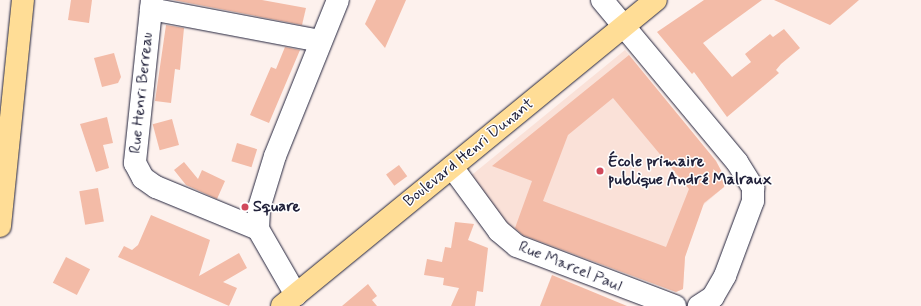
<!DOCTYPE html>
<html>
<head>
<meta charset="utf-8">
<style>
	body { margin:0 }
	#map { position:relative; width:921px; height:306px; overflow:hidden; background:#fdf1ed; font-family:Mynerve,sans-serif }
	div>[style] { position:absolute }
	[style*='--x'] { left:calc(var(--x)*1px); top:calc(var(--y)*1px); width:calc(var(--w)*1px); rotate:calc(var(--a)*1deg) }
	.built>* { inset:0; background:#fae1d8 }
	.building>* { inset:0; background:#f3bba7; transform-origin:0 0 }
	.roads { filter:drop-shadow(0 0 1px #22223b) drop-shadow(0 0 1px #22223b) }
	.minor>* { height:22px; margin:-11px; padding:0 11px; transform-origin:11px; border-radius:11px; background:#fff }
	.major>* { height:22px; margin:-11px; padding:0 11px; transform-origin:11px; border-radius:11px; background:#ffdd96 }
	.dots>* { width:11px; height:11px; translate:-50% -50%; box-sizing:border-box; border:2px solid #fff; border-radius:50% }
	span { translate:-50% -50%; white-space:nowrap; text-align:center; line-height:1.15; -webkit-text-stroke:3px #fff; paint-order:stroke }
	.street-label { font-size:16px; color:#22223b }
	.poi-label { font-size:16px; color:#22223b; font-weight:700 }
	.left { translate:0 -50%; text-align:left }
</style>
</head>
<body>
<div id="map">
	<div class="built">
		<div style="clip-path:polygon(625px 50px,716px 161px,726px 180px,724px 187px,701px 207px,685px 257px,683px 289px,676px 292px,510px 232px,468px 178px)"></div>
	</div>
	<div class="building">
		<div style="clip-path:polygon(71px 0,92px 0,89px 23px,68px 20px)"></div>
		<div style="clip-path:polygon(173px 0,262px 0,306px 8px,302px 25px)"></div>
		<div style="clip-path:polygon(376px 0,406px 0,385px 48px,365px 24px)"></div>
		<div style="clip-path:polygon(704px 0,762px 0,703px 43px,732px 77px,751px 62px,745px 54px,770px 34px,773px 37px,784px 29px,800px 48px,781px 64px,776px 70px,779px 73px,727px 117px,694px 72px,692px 74px,657px 32px)"></div>
		<div style="clip-path:polygon(774px 0,859px 0,830px 25px)"></div>
		<div style="clip-path:polygon(166px 25px,184px 28px,180px 70px,175px 69px,171px 103px,155px 101px)"></div>
		<div style="clip-path:polygon(285px 47px,300px 50px,269px 123px,250px 115px,271px 67px,276px 69px)"></div>
		<div style="clip-path:polygon(114px 53px,121px 77px,118px 83px,102px 87px,94px 58px)"></div>
		<div style="clip-path:polygon(evenodd,629px 55px,716px 161px,726px 180px,724px 187px,704px 203px,685px 257px,683px 289px,676px 292px,523px 235px,515px 228px,532px 181px,492px 166px,629px 55px,613px 98px,689px 189px,666px 247px,543px 201px,568px 135px,613px 98px)"></div>
		<div style="clip-path:polygon(107px 117px,113px 143px,103px 145px,109px 168px,96px 172px,80px 124px)"></div>
		<div style="left:172px;top:119px;width:27px;height:20px;rotate:75deg"></div>
		<div style="left:237px;top:143px;width:21px;height:19px;rotate:17deg"></div>
		<div style="clip-path:polygon(184px 162px,198px 179px,202px 170px,225px 181px,217px 199px,186px 185px,174px 170px)"></div>
		<div style="left:399px;top:165px;width:14px;height:16px;rotate:54deg"></div>
		<div style="left:98px;top:188px;width:34px;height:19px;rotate:80deg"></div>
		<div style="clip-path:polygon(151px 215px,210px 240px,199px 276px,239px 253px,247px 268px,223px 282px,237px 288px,229px 306px,118px 257px,124px 246px,132px 250px,138px 245px)"></div>
		<div style="clip-path:polygon(455px 222px,474px 224px,468px 240px,488px 248px,483px 292px,477px 291px,475px 306px,451px 306px,459px 288px,443px 285px,444px 278px,424px 275px,427px 259px,442px 262px,445px 247px,451px 248px)"></div>
		<div style="left:66px;top:257px;width:27px;height:29px;rotate:27deg"></div>
		<div style="clip-path:polygon(552px 275px,627px 306px,540px 306px)"></div>
		<div style="clip-path:polygon(368px 284px,377px 296px,372px 300px,377px 306px,342px 306px)"></div>
	</div>
	<div class="roads">
		<div class="minor">
			<div style="--x:152;--y:0;--w:164;--a:96"></div>
			<div style="--x:135;--y:163;--w:17;--a:62"></div>
			<div style="--x:143;--y:178;--w:16;--a:35"></div>
			<div style="--x:156;--y:187;--w:110;--a:22.4"></div>
			<div style="--x:602;--y:0;--w:211;--a:50.2"></div>
			<div style="--x:737;--y:162;--w:31;--a:58"></div>
			<div style="--x:753;--y:188;--w:13;--a:90"></div>
			<div style="--x:753;--y:201;--w:80;--a:110.5"></div>
			<div style="--x:725;--y:276;--w:24;--a:120"></div>
			<div style="--x:713;--y:297;--w:17;--a:147"></div>
			<div style="--x:151;--y:9;--w:172;--a:10.7"></div>
			<div style="--x:452;--y:167;--w:79;--a:53.7"></div>
			<div style="--x:499;--y:231;--w:23;--a:40"></div>
			<div style="--x:517;--y:246;--w:169;--a:20.8"></div>
			<div style="--x:296;--y:295;--w:76;--a:-119.9"></div>
			<div style="--x:258;--y:229;--w:21;--a:-87"></div>
			<div style="--x:259;--y:208;--w:54;--a:-72.9"></div>
			<div style="--x:275;--y:156;--w:168;--a:-68"></div>
		</div>
		<div class="major">
			<div style="--x:0;--y:226;--w:227;--a:-84.2"></div>
			<div style="--x:282;--y:306;--w:483;--a:-39.3"></div>
		</div>
	</div>
	<div class="dots">
		<div style="left:600px;top:171px;background:#d1495b"></div>
		<div style="left:245px;top:207px;background:#d1495b"></div>
	</div>
	<div class="street-label">
		<span style="left:142px;top:93px;rotate:-84deg">Rue Henri Berreau</span>
		<span style="left:469px;top:153px;rotate:-39deg">Boulevard Henri Dunant</span>
		<span style="left:570px;top:267px;rotate:22deg">Rue Marcel Paul</span>
	</div>
	<div class="poi-label">
		<span class="left" style="left:608px;top:171px">École primaire<br>publique André Malraux</span>
		<span class="left" style="left:253px;top:207px">Square</span>
	</div>
</div>
</body>
</html>
